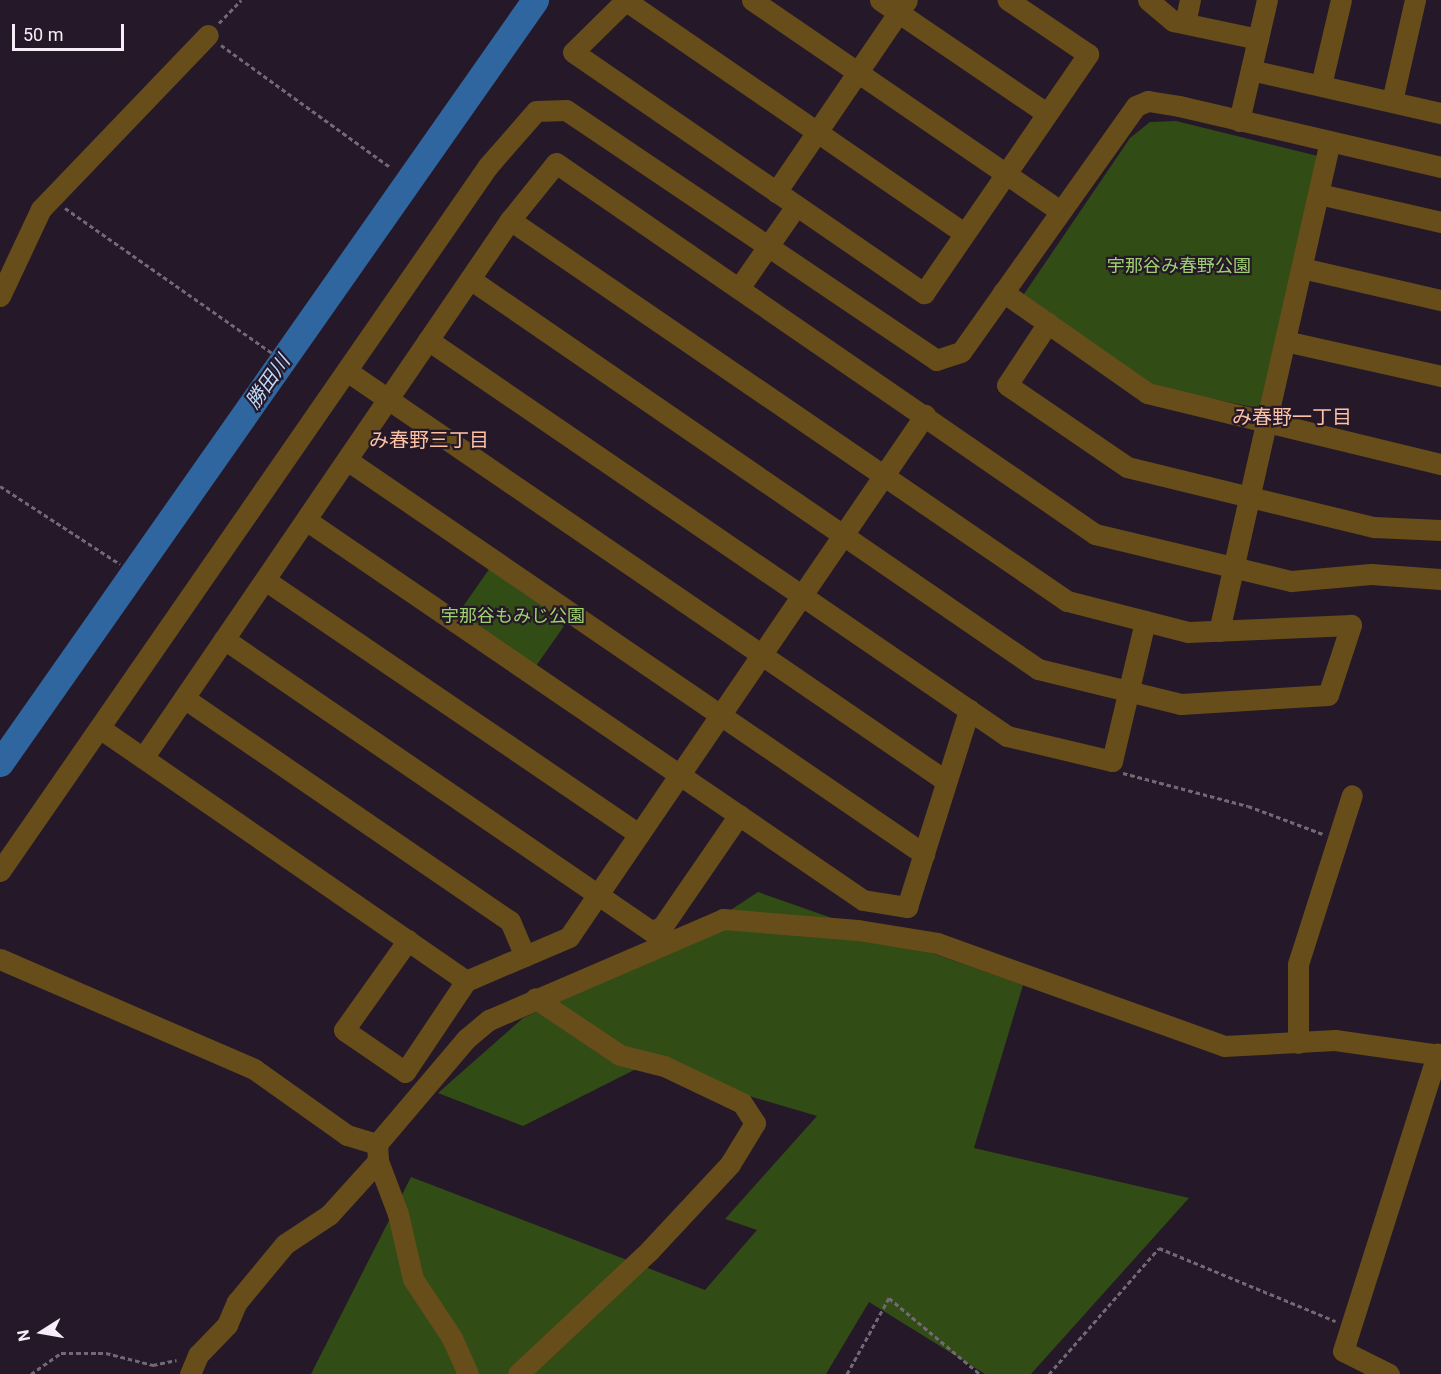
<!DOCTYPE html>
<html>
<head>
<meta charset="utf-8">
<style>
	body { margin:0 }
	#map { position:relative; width:1441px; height:1374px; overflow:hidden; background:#251828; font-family:Roboto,"Noto Sans JP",sans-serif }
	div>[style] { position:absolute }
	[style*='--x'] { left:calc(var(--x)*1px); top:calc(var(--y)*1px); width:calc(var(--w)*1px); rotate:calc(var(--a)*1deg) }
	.green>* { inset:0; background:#324c15; transform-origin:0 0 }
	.river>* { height:27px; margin:-13.5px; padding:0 13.5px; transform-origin:13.5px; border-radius:13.5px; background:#2f669f }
	.path>* { height:3px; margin-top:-1.5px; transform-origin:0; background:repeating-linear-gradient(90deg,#746876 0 4.5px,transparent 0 7.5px) }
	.minor>* { height:21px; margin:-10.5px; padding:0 10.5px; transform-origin:10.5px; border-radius:10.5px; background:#664d19 }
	span { translate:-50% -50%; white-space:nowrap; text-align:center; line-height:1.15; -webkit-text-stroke:4.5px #251828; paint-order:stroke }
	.park-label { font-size:18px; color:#9ed16f }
	.water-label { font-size:20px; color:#bcd9fa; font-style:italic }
	.neighbourhood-label { font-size:20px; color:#fdc1a3 }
	.north { position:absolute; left:12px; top:1302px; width:60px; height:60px; -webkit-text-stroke:4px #251828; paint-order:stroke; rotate:259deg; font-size:16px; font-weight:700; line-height:24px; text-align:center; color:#f6edf8 }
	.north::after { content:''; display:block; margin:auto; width:21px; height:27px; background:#f6edf8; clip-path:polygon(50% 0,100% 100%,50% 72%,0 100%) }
	.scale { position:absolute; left:12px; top:24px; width:112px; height:27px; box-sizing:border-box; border:3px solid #f6edf8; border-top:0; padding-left:8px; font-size:18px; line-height:21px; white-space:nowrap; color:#f6edf8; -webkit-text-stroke:4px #251828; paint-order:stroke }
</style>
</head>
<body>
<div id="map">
	<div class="green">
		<div style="clip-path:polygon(1176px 121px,1322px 157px,1262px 409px,1152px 386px,1022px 297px,1130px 138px,1150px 122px)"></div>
		<div style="left:492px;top:565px;width:94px;height:60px;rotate:35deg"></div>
		<div style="clip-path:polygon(758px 892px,1023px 985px,974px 1148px,1189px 1198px,1031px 1374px,985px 1374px,869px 1302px,826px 1374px,311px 1374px,411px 1177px,705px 1290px,757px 1230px,725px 1219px,817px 1116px,644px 1065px,523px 1126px,438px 1093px,523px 1018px,670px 950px)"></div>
	</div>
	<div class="river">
		<div style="--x:0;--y:763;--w:932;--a:-54.96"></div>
	</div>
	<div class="path">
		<div style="--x:219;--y:23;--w:32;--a:-46"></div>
		<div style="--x:221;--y:45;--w:208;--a:35.8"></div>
		<div style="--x:65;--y:208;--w:253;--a:35"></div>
		<div style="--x:0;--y:486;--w:143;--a:33"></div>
		<div style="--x:1123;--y:773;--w:129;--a:14.8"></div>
		<div style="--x:1248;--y:806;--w:80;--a:20.5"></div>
		<div style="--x:31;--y:1374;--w:37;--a:-35"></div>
		<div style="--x:61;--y:1353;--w:45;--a:0"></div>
		<div style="--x:106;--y:1353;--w:49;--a:14.3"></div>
		<div style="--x:153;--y:1365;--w:24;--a:-12"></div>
		<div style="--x:847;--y:1374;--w:87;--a:-61.1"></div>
		<div style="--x:889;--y:1298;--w:119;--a:39.9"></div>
		<div style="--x:1049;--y:1374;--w:167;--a:-48.9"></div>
		<div style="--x:1159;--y:1248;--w:191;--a:22.5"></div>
	</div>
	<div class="minor">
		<div style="--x:625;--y:0;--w:411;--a:34.5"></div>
		<div style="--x:626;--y:0;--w:74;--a:135.5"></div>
		<div style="--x:573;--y:52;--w:426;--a:34.5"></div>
		<div style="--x:924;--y:293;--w:290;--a:-55.5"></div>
		<div style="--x:1088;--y:54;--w:97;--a:-146"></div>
		<div style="--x:752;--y:0;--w:373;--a:34.4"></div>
		<div style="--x:880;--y:0;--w:201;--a:34.2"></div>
		<div style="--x:1148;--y:0;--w:33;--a:40"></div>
		<div style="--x:1173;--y:21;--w:87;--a:12"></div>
		<div style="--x:1185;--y:23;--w:24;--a:-78"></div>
		<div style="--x:1251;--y:70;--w:195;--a:12.8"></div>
		<div style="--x:1321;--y:85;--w:87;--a:-76.8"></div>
		<div style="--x:1392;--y:101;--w:104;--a:-77.2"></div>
		<div style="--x:1239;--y:121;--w:124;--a:-77"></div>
		<div style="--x:776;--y:192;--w:232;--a:-55.7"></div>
		<div style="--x:1319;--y:194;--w:125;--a:12.9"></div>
		<div style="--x:1302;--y:268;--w:143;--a:13"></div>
		<div style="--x:470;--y:279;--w:689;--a:34.47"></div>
		<div style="--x:1038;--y:669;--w:147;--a:13.8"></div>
		<div style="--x:1181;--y:704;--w:147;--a:-3.5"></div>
		<div style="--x:1328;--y:695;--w:74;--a:-71.8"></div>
		<div style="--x:1351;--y:625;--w:163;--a:177.5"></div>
		<div style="--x:1188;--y:632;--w:125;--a:-165.6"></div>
		<div style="--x:1067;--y:601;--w:675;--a:-145.63"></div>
		<div style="--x:739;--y:288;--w:100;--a:-55.2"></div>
		<div style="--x:1003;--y:292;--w:176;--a:35"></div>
		<div style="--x:1147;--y:393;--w:302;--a:13.6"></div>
		<div style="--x:0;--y:296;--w:96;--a:-64.8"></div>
		<div style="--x:41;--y:209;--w:241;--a:-46.2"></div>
		<div style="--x:1048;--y:323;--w:74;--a:123.5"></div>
		<div style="--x:1007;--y:385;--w:145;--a:34.3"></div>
		<div style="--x:1127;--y:467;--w:254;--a:13.7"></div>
		<div style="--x:1374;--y:527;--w:67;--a:2.6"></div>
		<div style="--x:428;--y:340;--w:701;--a:34.37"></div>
		<div style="--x:1007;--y:736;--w:108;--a:13.4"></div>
		<div style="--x:1112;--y:761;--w:144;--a:-76.7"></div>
		<div style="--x:1285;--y:341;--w:160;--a:12.6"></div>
		<div style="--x:347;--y:371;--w:726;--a:34.39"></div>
		<div style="--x:347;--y:460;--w:699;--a:34.33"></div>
		<div style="--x:306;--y:520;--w:674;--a:34.3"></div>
		<div style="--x:863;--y:900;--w:45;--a:9"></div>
		<div style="--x:907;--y:907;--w:207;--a:-72.5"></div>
		<div style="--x:265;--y:580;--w:452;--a:34.2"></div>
		<div style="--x:1219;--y:631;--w:502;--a:-77.24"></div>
		<div style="--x:224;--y:639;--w:517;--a:34.37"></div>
		<div style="--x:651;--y:931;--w:12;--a:-20"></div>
		<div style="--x:662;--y:927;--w:136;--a:-55.5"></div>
		<div style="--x:184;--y:698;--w:395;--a:34.4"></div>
		<div style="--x:510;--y:921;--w:38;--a:67"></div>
		<div style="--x:101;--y:729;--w:444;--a:34.6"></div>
		<div style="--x:143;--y:758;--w:651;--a:-55.7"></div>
		<div style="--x:510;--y:220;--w:73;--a:-51.1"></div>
		<div style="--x:556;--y:163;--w:654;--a:34.54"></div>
		<div style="--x:1095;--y:534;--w:202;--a:13.5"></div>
		<div style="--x:1291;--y:581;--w:80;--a:-5"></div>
		<div style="--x:1371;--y:574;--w:70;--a:4.1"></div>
		<div style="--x:0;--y:871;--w:857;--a:-55.31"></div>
		<div style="--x:488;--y:166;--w:73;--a:-48.9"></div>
		<div style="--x:536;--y:111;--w:30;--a:-2"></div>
		<div style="--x:566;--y:110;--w:447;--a:34"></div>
		<div style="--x:936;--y:360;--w:26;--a:-18"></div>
		<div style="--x:961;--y:352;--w:302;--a:-54.6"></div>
		<div style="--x:1136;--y:106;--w:13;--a:-23"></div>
		<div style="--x:1148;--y:101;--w:31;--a:9"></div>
		<div style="--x:1179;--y:106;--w:269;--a:13.1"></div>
		<div style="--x:408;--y:940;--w:110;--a:125.4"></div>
		<div style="--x:344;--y:1030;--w:74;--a:34.5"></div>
		<div style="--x:405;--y:1072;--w:110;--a:-56.2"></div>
		<div style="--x:466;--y:981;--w:112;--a:-23.1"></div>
		<div style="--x:569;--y:937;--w:632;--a:-55.71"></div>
		<div style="--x:0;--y:959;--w:277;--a:23.4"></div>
		<div style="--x:254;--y:1069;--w:114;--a:35.4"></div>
		<div style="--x:347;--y:1135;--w:31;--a:17"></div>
		<div style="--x:377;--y:1144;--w:138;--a:-49.7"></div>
		<div style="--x:466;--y:1039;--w:30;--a:-40"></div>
		<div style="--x:489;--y:1020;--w:255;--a:-23.3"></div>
		<div style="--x:723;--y:919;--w:135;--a:4.7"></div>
		<div style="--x:858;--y:930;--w:80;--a:9.3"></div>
		<div style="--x:937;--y:943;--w:305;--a:19.7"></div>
		<div style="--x:1224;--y:1046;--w:111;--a:-3.1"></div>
		<div style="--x:1335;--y:1040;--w:107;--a:8.1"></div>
		<div style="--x:1298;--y:1043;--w:79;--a:-90"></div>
		<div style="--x:1298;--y:964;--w:177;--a:-72.3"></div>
		<div style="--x:378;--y:1161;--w:57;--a:69.3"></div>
		<div style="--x:398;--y:1214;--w:67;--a:77"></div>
		<div style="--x:413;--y:1279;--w:71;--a:56.5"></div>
		<div style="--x:452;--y:1338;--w:39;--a:66"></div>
		<div style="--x:190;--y:1374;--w:21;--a:-67"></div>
		<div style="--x:198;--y:1355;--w:42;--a:-46"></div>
		<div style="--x:227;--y:1325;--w:25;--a:-67"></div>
		<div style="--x:237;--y:1302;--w:75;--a:-50.4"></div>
		<div style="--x:285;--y:1244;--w:53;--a:-33.4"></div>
		<div style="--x:329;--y:1215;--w:73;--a:-47.8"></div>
		<div style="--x:378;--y:1161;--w:17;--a:-93"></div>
		<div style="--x:518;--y:1374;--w:180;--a:-43.2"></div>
		<div style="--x:649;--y:1251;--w:119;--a:-47"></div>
		<div style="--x:730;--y:1164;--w:48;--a:-58.6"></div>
		<div style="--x:755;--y:1123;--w:24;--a:-123"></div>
		<div style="--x:742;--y:1103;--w:86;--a:-154.6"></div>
		<div style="--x:664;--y:1066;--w:45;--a:-166"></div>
		<div style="--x:620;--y:1055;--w:102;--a:-146.2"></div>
		<div style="--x:1389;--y:1374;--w:51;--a:-153.4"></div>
		<div style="--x:1343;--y:1351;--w:312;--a:-72.4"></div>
	</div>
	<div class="park-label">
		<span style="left:1179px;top:266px">宇那谷み春野公園</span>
		<span style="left:513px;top:616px">宇那谷もみじ公園</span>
	</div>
	<div class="water-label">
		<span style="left:268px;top:382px;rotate:-55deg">勝田川</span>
	</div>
	<div class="neighbourhood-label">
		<span style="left:1292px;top:417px">み春野一丁目</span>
		<span style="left:429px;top:440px">み春野三丁目</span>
	</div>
	<div class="north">N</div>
	<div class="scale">50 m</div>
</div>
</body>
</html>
